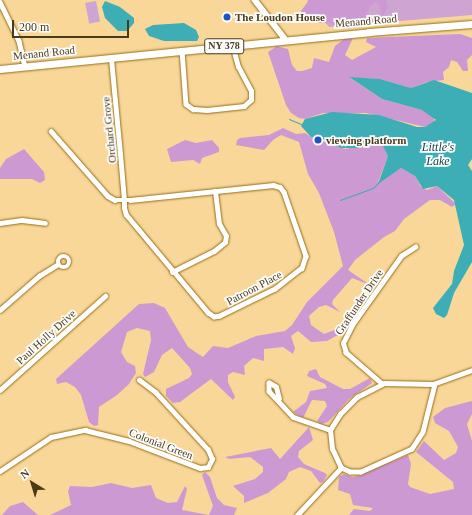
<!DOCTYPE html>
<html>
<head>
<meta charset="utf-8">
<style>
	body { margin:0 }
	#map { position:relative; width:472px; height:515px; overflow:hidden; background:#f9d799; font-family:Georgia,serif }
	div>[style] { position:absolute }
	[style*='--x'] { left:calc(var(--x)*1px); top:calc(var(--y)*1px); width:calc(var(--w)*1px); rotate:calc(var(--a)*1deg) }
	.green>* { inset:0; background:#cea4d3; transform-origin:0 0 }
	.forest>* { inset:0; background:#cd99d3 }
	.water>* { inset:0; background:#3dadb6 }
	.stream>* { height:1px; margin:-0.5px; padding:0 0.5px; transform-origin:0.5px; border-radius:0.5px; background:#3dadb6 }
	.roads { filter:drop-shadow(0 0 1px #956f14) drop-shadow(0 0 1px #956f14) }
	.minor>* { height:4.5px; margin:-2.25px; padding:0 2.25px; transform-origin:2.25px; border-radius:2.25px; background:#fff }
	.minor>.ring { margin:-2.25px; padding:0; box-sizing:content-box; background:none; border:4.5px solid #fff; border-radius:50% }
	.tertiary>* { height:5.5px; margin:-2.75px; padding:0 2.75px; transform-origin:2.75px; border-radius:2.75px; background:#fff }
	.primary>* { height:7px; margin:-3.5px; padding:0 3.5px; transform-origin:3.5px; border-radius:3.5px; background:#fff }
	.dots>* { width:11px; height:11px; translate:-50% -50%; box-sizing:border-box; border:2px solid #fdfdfd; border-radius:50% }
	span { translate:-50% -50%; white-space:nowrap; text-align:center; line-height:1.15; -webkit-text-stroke:3.5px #fdfdfd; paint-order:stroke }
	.shield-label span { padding:1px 3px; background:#fdfdfd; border:1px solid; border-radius:3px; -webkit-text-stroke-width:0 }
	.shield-label { font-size:10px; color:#4b3a18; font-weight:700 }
	.poi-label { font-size:11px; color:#4b3a18; font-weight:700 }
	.left { translate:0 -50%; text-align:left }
	.street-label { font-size:11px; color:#4b3a18 }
	.water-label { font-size:12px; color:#134448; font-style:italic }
	.north { position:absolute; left:12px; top:463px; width:40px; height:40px; -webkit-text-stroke:3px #fdfdfd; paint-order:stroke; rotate:322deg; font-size:11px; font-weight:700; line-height:16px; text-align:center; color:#4b3a18 }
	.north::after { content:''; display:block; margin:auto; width:14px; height:18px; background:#4b3a18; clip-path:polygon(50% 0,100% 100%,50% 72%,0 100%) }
	.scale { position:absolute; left:12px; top:20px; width:117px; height:18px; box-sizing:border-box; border:2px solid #4b3a18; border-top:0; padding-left:5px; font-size:12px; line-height:14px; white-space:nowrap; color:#4b3a18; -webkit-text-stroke:3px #fdfdfd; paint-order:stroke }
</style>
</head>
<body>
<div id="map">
	<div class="green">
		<div style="clip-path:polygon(307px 0,472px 0,472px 15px,329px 27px)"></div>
		<div style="left:96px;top:1px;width:21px;height:11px;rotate:79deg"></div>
	</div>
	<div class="forest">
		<div style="clip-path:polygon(309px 0,386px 0,388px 8px,382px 17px,379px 4px,375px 2px,370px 6px,362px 26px,337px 28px,331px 23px,317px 23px,301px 16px,301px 11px)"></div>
		<div style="clip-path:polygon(460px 34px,472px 38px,472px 55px,467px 60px,468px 71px,463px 71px,457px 62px,451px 60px,449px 67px,443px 72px,444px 80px,427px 82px,411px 88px,380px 79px,350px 78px,382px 99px,422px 110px,433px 116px,435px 122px,425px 127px,366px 113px,323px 113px,305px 119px,299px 118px,291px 113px,286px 105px,268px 52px,277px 46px,288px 49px,292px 65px,297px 71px,302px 71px,312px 68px,314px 58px,329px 62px,335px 46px,344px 39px,353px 38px,345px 55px,352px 60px,376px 47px,366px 42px,367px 38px)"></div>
		<div style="clip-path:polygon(283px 128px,296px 134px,305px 133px,311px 137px,345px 149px,379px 143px,385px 147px,388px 156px,378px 182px,401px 168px,415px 176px,421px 187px,427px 190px,437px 186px,456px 204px,452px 207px,440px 200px,430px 200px,404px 219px,395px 231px,384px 237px,355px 260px,348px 270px,370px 285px,352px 278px,333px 300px,332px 304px,340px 312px,326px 305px,319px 307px,309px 316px,311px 325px,324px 334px,342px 327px,343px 332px,327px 341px,311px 342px,298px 331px,291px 336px,295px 348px,293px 354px,283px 347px,264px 349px,264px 361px,253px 358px,244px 366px,245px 375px,233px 372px,228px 375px,228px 382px,235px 397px,233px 400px,211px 379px,180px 402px,173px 403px,166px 396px,166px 389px,189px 378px,192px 374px,190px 368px,172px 348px,162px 355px,154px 372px,145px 377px,143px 374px,151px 340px,150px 331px,137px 328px,127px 332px,121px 352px,127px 362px,135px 366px,136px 373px,129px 384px,117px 395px,99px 407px,98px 425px,94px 426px,89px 422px,81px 395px,75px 387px,66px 382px,57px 384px,56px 379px,139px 304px,154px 303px,165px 308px,188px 347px,203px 357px,213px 346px,228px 348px,256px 336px,285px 331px,292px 325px,307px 302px,343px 266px,334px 232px,319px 193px,308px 174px,299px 142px,281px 135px,273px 140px,264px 150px,236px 145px,237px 140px,240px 138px,269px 135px)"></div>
		<div style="clip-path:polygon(185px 140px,196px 143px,212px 140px,219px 148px,219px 152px,202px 158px,200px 164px,193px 160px,171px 162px,167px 149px)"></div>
		<div style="clip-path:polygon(24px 149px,44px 172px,45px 180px,40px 183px,32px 179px,0 179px,0 168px,6px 159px)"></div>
		<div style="clip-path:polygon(316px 369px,320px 377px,343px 389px,350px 389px,370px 378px,372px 383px,349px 399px,328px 422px,321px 424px,317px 421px,327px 406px,325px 401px,312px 400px,303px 418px,293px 412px,306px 402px,310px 391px,327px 388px,325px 384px,307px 376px,309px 371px)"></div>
		<div style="clip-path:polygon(472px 401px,472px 414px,467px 424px,472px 441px,472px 515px,349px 515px,354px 509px,370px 511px,373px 508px,353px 505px,350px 494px,338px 490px,339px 477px,344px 474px,353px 477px,360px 475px,408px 455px,411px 464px,408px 484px,410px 487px,430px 494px,454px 489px,453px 482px,416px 452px,424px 441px,444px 460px,456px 453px,458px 447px,449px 431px,435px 423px,433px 417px,445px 408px)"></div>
		<div style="clip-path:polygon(309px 427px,313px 440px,299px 451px,298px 457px,304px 464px,325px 473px,327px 475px,323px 482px,320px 483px,311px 471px,300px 467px,289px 472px,286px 479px,268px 493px,244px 503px,244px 496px,233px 486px,255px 479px,263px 472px,263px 467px,250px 457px,229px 459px,225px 457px,271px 448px,280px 459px)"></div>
		<div style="clip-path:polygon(205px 472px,210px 477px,217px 498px,224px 505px,237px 508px,234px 515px,50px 515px,71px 505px,68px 491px,70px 486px,92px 487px,111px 483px,132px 488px,151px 485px,156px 498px,168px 503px,177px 502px,185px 486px,187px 489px,182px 510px,209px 515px,213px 506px,202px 475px)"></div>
		<div style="clip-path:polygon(23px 502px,38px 515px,2px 515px,10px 506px)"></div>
	</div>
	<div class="water">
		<div style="clip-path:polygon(105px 1px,120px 7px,134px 18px,134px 23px,127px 31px,118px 31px,105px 18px,102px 7px)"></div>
		<div style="clip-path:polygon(184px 23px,196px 30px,199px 37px,197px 41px,164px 41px,149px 36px,145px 29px,153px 25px)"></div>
		<div style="clip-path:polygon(349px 77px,380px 79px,411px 88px,434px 80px,472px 93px,472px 159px,468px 165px,472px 171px,472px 262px,454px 293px,447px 315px,444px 318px,436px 314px,433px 308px,452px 284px,454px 271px,464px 245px,454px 200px,437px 186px,423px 189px,415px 176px,401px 168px,378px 184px,388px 156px,382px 144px,374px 143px,358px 148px,341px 148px,322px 139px,311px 137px,301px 126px,305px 119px,332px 112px,379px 115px,417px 127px,425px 127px,436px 120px,422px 110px,382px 99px)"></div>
	</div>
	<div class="stream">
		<div style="--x:289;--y:119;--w:13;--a:23"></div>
		<div style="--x:340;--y:200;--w:35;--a:-20"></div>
		<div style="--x:373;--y:188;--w:8;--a:-45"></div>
	</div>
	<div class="roads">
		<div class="minor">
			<div style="--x:0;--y:2;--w:43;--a:64"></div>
			<div style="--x:19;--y:41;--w:26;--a:77"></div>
			<div style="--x:182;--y:50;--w:54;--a:85.8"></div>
			<div style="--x:186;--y:104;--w:9;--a:36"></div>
			<div style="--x:193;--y:109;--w:14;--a:4"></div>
			<div style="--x:207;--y:110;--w:37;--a:-6"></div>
			<div style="--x:244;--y:106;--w:9;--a:-41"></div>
			<div style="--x:251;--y:100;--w:9;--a:-90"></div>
			<div style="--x:251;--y:91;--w:27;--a:-118"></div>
			<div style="--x:238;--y:67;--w:23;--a:-105"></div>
			<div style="--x:51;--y:131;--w:86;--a:48.8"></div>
			<div style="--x:108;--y:196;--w:8;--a:30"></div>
			<div style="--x:115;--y:200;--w:15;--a:0"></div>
			<div style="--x:130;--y:200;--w:144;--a:-6"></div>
			<div style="--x:273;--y:185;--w:7;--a:16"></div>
			<div style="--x:280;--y:187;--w:6;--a:51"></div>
			<div style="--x:284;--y:192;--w:68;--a:71"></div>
			<div style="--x:306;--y:256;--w:13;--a:108"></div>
			<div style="--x:302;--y:268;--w:34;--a:142"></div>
			<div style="--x:275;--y:289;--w:61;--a:153.9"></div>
			<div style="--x:220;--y:316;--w:6;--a:171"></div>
			<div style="--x:214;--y:317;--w:7;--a:-146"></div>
			<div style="--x:208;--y:313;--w:128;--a:-129.9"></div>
			<div style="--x:126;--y:215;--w:7;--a:-106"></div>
			<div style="--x:124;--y:208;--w:8;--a:-90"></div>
			<div style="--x:124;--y:200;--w:46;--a:-95"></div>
			<div style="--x:120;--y:154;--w:96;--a:-95.4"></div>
			<div style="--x:0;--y:223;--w:22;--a:-8"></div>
			<div style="--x:22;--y:220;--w:23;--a:7"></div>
			<div class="ring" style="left:58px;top:256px;width:7.5px;height:7.5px"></div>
			<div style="--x:172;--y:272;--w:47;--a:-26.6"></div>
			<div style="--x:214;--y:251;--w:14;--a:-39"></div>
			<div style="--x:225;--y:242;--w:6;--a:-81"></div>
			<div style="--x:226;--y:236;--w:14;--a:-120"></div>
			<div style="--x:219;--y:224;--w:33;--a:-97"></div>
			<div style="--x:0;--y:310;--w:52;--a:-41.1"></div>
			<div style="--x:39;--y:276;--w:22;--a:-32"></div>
			<div style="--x:382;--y:384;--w:48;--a:-139.3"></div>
			<div style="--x:346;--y:353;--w:10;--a:-107"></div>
			<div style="--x:343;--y:343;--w:20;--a:-63"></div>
			<div style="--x:352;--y:325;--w:85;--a:-54.6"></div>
			<div style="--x:401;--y:256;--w:17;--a:-33"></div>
			<div style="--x:435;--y:384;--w:49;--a:104"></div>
			<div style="--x:423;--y:432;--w:20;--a:123"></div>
			<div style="--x:412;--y:449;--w:56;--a:155.7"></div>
			<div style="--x:361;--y:472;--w:11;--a:180"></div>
			<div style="--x:350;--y:472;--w:10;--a:-156"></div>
			<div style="--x:341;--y:468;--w:21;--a:-115"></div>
			<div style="--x:332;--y:449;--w:19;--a:-96"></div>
			<div style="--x:330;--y:430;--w:19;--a:-58"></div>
			<div style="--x:340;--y:414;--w:24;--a:-45"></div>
			<div style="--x:357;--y:397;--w:30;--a:-27"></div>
			<div style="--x:384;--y:383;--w:49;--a:1.2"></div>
			<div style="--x:433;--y:384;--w:41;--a:-19.7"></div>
			<div style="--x:0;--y:390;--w:141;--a:-41.8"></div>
			<div style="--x:279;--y:399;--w:12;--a:-104"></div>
			<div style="--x:276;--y:387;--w:8;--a:-150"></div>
			<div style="--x:269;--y:383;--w:8;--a:90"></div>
			<div style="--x:269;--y:391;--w:35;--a:47"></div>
			<div style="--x:293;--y:417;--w:39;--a:19"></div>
			<div style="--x:0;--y:471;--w:61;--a:-33.7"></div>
			<div style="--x:51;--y:437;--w:35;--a:-12"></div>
			<div style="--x:85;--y:430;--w:45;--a:14"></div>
			<div style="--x:129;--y:441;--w:76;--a:20.8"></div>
			<div style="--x:200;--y:468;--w:8;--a:-7"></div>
			<div style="--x:208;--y:467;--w:9;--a:-63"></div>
			<div style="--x:212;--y:459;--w:10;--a:-114"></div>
			<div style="--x:208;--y:450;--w:77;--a:-132.4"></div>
			<div style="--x:156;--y:393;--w:21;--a:-143"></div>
			<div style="--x:297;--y:515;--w:64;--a:-46.9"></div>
		</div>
		<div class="tertiary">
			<div style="--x:255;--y:0;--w:51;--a:52.2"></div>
		</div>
		<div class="primary">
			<div style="--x:0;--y:69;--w:371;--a:-5.7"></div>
			<div style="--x:369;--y:32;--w:103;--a:-4.4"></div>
		</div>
	</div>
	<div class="dots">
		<div style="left:227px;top:17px;background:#2052c0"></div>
		<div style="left:318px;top:140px;background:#2052c0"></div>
	</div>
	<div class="shield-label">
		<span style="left:224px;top:46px">NY 378</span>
	</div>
	<div class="poi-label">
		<span class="left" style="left:235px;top:17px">The Loudon House</span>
		<span class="left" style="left:326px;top:140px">viewing platform</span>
	</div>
	<div class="street-label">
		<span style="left:366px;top:21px;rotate:-5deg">Menand Road</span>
		<span style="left:44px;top:53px;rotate:-6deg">Menand Road</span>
		<span style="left:109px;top:130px;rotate:-96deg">Orchard Grove</span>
		<span style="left:254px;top:288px;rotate:-28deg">Patroon Place</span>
		<span style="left:359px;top:302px;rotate:-56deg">Graffunder Drive</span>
		<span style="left:46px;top:337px;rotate:-42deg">Paul Holly Drive</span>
		<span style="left:161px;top:444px;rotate:21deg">Colonial Green</span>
	</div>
	<div class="water-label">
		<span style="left:438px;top:155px">Little's<br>Lake</span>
	</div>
	<div class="north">N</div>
	<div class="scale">200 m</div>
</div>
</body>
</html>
